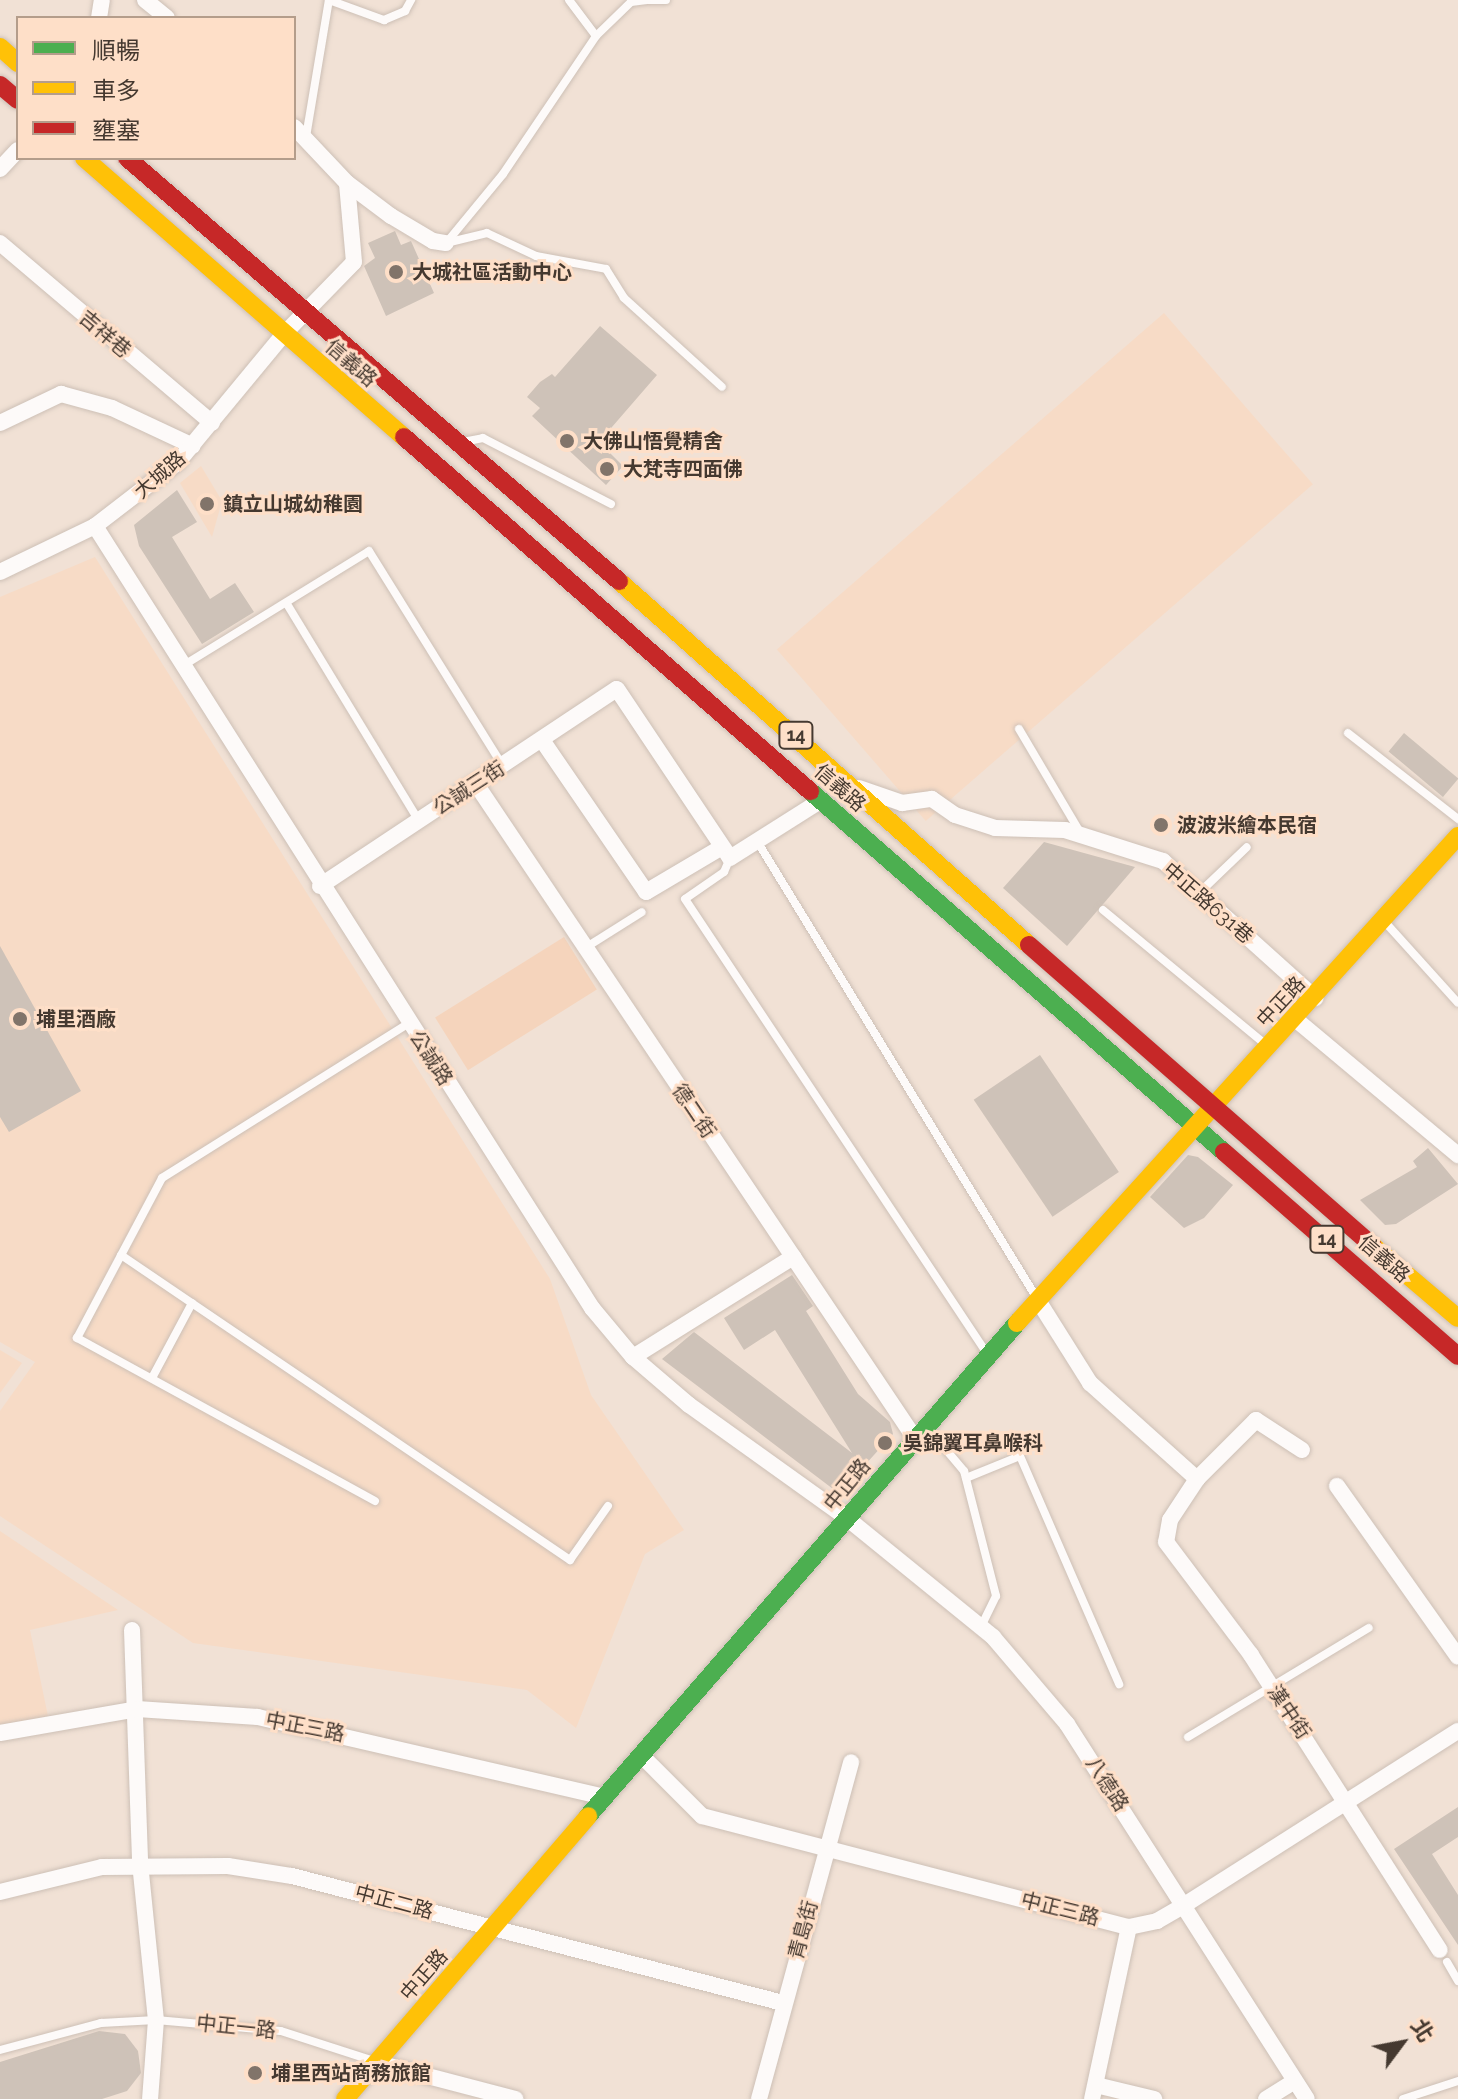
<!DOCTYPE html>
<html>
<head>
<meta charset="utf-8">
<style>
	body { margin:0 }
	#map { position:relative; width:1458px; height:2099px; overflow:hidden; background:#f1e1d5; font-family:Raleway,"Noto Sans TC",sans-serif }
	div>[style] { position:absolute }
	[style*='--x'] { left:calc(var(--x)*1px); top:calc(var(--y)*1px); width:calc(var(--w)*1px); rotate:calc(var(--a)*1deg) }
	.built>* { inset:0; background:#f7dbc6; transform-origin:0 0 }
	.green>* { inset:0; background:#f5d4bc; transform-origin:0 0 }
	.building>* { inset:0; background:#cec2b8; transform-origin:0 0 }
	.roads { filter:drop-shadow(0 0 2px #cdc0b6) drop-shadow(0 0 2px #cdc0b6) }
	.lane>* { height:8px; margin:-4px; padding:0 4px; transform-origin:4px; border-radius:4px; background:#fdfaf9 }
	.street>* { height:16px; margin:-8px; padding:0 8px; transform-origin:8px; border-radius:8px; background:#fdfaf9 }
	.fast>* { height:18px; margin:-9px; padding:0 9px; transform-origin:9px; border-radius:9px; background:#4caf50 }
	.slow>* { height:18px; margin:-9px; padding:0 9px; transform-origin:9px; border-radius:9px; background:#ffc107 }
	.jam>* { height:18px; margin:-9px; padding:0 9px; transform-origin:9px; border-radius:9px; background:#c62828 }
	.dots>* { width:22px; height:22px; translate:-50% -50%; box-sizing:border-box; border:4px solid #fedfc8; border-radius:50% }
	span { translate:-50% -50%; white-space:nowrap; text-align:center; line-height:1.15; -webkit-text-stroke:6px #fedfc8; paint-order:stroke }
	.shield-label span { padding:2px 6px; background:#fedfc8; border:2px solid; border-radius:6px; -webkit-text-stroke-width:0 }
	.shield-label { font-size:18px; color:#453930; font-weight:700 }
	.poi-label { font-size:20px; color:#453930; font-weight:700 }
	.left { translate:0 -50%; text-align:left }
	.street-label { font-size:20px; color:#453930 }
	.legend { position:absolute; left:16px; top:16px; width:280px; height:144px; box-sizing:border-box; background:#fedfc8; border:2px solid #b49d8b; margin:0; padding:10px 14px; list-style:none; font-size:24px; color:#453930 }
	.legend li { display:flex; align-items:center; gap:16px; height:40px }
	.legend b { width:40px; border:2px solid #b49d8b }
	.north { position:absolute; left:1362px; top:2003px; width:80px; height:80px; -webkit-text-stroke:6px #fedfc8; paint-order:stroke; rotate:58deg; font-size:22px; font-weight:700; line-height:32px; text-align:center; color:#453930 }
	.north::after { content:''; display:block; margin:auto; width:28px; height:36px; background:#453930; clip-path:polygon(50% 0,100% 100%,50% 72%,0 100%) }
</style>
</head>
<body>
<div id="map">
	<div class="built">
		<div style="left:1164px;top:313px;width:227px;height:513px;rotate:49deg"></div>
		<div style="clip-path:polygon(201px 466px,222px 501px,212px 537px,180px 483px)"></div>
		<div style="clip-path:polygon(95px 557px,550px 1279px,591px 1395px,684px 1530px,645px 1554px,576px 1728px,527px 1690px,193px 1643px,0 1516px,0 1411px,35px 1362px,0 1342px,0 597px)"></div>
		<div style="clip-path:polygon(0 1350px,22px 1363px,0 1393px)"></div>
		<div style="clip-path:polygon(0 1531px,118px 1610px,30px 1630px,48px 1716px,0 1729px)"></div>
	</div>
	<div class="green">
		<div style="left:564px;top:937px;width:62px;height:152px;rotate:58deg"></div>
	</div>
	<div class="building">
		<div style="clip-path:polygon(395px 231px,401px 245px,411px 241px,434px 293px,386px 316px,364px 266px,375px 258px,368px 243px)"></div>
		<div style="clip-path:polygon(600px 326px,657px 375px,599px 442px,623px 466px,606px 485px,532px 416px,540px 408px,527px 397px,540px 382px,552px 374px,555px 377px)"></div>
		<div style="clip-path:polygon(177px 490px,197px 522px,172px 537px,210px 599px,235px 583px,254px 612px,202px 644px,139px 546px,134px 525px)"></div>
		<div style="left:1404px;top:733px;width:71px;height:24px;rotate:40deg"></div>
		<div style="clip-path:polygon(1044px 842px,1135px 867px,1067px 946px,1003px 888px)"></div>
		<div style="clip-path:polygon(0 946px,81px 1091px,9px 1132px,0 1117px)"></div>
		<div style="left:1040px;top:1055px;width:141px;height:80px;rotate:56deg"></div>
		<div style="clip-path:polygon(1428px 1148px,1458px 1184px,1396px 1224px,1385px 1225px,1360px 1200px,1417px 1167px,1413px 1161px)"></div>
		<div style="clip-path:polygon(1188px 1155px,1198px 1157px,1233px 1185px,1204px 1218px,1184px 1228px,1150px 1197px)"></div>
		<div style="clip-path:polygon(792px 1275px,813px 1306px,806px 1311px,858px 1394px,890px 1422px,893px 1434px,844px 1488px,833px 1489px,662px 1359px,694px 1332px,852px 1453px,775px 1330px,744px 1350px,724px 1318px)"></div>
		<div style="clip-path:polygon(1458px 1807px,1458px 1837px,1432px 1854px,1458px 1895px,1458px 1945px,1394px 1849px)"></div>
		<div style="clip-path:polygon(99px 2031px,125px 2034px,138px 2051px,141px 2073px,127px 2091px,102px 2099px,0 2099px,0 2062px)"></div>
	</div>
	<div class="roads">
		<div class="lane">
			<div style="--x:329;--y:0;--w:59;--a:20"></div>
			<div style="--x:384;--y:20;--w:23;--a:-23"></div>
			<div style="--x:405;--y:11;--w:13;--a:-61"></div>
			<div style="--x:569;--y:0;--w:45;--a:53.1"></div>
			<div style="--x:648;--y:0;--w:18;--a:0"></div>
			<div style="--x:306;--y:137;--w:139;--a:-80.5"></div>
			<div style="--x:447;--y:242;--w:88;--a:-50.5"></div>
			<div style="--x:503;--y:174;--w:166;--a:-56"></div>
			<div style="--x:596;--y:36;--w:49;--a:-44.2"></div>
			<div style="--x:631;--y:2;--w:16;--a:-7"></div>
			<div style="--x:446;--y:243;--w:42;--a:-13.7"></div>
			<div style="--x:487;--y:233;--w:54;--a:25.1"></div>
			<div style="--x:536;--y:256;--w:71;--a:10.5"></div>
			<div style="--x:606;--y:269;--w:34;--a:58"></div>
			<div style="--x:624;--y:298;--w:132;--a:42.2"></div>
			<div style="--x:468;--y:441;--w:15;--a:-11"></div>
			<div style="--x:483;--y:438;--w:144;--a:27.3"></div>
			<div style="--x:287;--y:604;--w:254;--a:58.7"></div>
			<div style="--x:184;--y:665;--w:217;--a:-31.6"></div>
			<div style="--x:369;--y:551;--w:253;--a:58.1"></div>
			<div style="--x:1019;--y:729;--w:120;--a:59.4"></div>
			<div style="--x:1348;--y:733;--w:140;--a:38"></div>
			<div style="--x:757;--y:841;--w:538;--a:58.53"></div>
			<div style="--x:730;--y:858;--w:15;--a:113"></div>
			<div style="--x:724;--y:872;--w:47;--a:145.3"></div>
			<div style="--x:685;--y:899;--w:547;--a:56.4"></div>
			<div style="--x:1199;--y:893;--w:66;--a:-43.8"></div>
			<div style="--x:1103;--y:910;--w:212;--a:39.6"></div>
			<div style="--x:1384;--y:921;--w:110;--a:47.9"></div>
			<div style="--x:585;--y:948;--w:67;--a:-32.3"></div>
			<div style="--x:121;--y:1255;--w:543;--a:34.19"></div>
			<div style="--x:570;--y:1560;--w:66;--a:-54.9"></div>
			<div style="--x:152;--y:1378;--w:85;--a:-61.9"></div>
			<div style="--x:926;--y:1426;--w:59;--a:49.8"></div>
			<div style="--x:964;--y:1471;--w:129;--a:75.6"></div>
			<div style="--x:996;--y:1596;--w:34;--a:116"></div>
			<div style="--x:966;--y:1478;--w:58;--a:-22.2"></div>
			<div style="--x:1020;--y:1456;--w:249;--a:66.5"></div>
			<div style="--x:375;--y:1501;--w:340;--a:-151.3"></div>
			<div style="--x:77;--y:1338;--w:181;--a:-62"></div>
			<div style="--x:162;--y:1178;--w:292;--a:-32.1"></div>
			<div style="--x:1188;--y:1737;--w:211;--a:-31.1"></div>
			<div style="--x:1447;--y:1962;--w:22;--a:60"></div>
			<div style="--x:0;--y:2050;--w:105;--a:-15"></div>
			<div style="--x:101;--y:2023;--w:55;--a:-3.1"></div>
			<div style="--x:156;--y:2020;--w:125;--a:5"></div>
			<div style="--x:281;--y:2031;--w:98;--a:17.9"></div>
			<div style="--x:1403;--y:2099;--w:58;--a:-18.1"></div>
		</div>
		<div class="street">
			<div style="--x:145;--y:0;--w:28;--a:39"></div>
			<div style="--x:99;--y:18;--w:18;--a:-81"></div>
			<div style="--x:0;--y:169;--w:26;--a:-47"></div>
			<div style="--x:347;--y:183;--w:55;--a:36.9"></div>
			<div style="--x:391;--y:216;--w:49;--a:30.8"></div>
			<div style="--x:433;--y:241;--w:13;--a:9"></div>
			<div style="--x:0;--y:243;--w:278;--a:40.3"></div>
			<div style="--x:0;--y:423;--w:68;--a:-25.4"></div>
			<div style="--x:61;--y:394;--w:53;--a:15.4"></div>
			<div style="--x:112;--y:408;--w:89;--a:25.1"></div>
			<div style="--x:95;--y:526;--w:927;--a:57.56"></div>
			<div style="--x:592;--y:1308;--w:64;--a:50.1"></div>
			<div style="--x:633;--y:1357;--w:74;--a:40.6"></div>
			<div style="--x:689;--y:1405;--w:196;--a:35.6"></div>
			<div style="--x:848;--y:1519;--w:187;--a:39.1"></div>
			<div style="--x:993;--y:1637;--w:114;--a:49.6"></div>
			<div style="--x:1067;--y:1724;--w:445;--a:57.4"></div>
			<div style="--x:0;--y:572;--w:106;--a:-25.8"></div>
			<div style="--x:95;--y:526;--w:105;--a:-37.6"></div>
			<div style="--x:178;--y:462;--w:166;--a:-50.4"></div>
			<div style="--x:284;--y:334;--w:100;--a:-45.8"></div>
			<div style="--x:354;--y:262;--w:79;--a:-95.1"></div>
			<div style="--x:347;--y:183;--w:77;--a:-133.4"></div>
			<div style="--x:542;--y:740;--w:184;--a:55.6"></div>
			<div style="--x:646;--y:892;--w:88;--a:-30.6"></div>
			<div style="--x:476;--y:784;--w:786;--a:56.15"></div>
			<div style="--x:859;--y:788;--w:46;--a:19.2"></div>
			<div style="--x:902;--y:803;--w:30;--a:-8"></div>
			<div style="--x:932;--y:799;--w:28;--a:35"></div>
			<div style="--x:955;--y:815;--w:42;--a:18"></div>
			<div style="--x:995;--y:828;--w:70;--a:1.6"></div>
			<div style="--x:1065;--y:830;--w:103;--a:17.6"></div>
			<div style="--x:1163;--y:861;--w:205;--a:42"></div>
			<div style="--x:320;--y:886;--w:356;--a:-33.6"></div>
			<div style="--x:617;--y:689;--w:203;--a:56.2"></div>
			<div style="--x:730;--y:858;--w:107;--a:-32.3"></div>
			<div style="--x:1294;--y:1018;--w:214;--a:39.9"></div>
			<div style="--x:1039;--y:1302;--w:96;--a:57.8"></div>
			<div style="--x:1090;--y:1383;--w:144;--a:41.9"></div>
			<div style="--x:633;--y:1357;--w:189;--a:-32"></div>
			<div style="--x:1302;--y:1450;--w:55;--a:-146.9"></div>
			<div style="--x:1256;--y:1420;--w:83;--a:135"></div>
			<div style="--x:1197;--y:1479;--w:49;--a:123.4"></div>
			<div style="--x:1170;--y:1520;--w:22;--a:100"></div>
			<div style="--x:1166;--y:1542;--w:141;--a:53"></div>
			<div style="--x:1251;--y:1655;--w:350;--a:57.4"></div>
			<div style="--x:1337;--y:1486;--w:209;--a:54.7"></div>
			<div style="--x:132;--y:1630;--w:233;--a:88"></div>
			<div style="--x:140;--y:1863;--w:158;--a:84.2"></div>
			<div style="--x:156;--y:2020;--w:79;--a:94.3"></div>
			<div style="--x:0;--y:1733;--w:139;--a:-9.9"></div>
			<div style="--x:137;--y:1709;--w:121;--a:3.8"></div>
			<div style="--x:258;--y:1717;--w:356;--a:13"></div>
			<div style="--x:642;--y:1756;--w:85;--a:45"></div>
			<div style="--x:702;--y:1816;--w:441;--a:14.6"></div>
			<div style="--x:1129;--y:1927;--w:29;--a:-12"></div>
			<div style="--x:1157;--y:1921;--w:34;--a:-30"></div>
			<div style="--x:1186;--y:1904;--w:322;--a:-32.5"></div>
			<div style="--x:0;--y:1892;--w:105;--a:-13.8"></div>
			<div style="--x:102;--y:1867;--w:126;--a:-0.5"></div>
			<div style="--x:228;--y:1866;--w:65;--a:8.9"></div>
			<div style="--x:292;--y:1876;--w:507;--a:14.5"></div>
			<div style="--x:378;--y:2063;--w:142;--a:14.7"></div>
			<div style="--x:1096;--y:2085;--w:60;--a:13.6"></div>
			<div style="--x:759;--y:2099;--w:349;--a:-74.7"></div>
			<div style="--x:1092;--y:2099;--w:176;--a:-77.9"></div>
			<div style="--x:1266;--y:2099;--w:34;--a:-32"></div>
		</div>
		<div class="fast">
			<div style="--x:810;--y:791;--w:549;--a:41.09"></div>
			<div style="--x:588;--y:1816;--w:654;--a:-48.97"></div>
		</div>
		<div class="slow">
			<div style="--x:0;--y:47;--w:24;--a:42"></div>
			<div style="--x:84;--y:158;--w:425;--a:41.1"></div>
			<div style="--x:619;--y:581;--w:548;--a:41.6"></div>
			<div style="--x:1373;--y:1246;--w:111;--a:40.3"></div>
			<div style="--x:1017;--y:1323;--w:657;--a:-47.84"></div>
			<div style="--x:345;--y:2099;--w:373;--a:-49.3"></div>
		</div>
		<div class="jam">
			<div style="--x:0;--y:85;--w:23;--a:40"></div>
			<div style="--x:127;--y:158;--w:649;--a:40.69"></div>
			<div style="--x:404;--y:437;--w:539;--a:41.09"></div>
			<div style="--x:1029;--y:945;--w:457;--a:41.2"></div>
			<div style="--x:1224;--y:1152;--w:310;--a:41.1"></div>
		</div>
	</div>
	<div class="dots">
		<div style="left:396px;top:272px;background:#81746a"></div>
		<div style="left:567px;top:441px;background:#81746a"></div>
		<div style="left:607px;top:469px;background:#81746a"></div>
		<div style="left:207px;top:504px;background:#81746a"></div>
		<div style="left:1161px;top:825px;background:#81746a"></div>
		<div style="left:20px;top:1019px;background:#81746a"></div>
		<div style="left:885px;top:1443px;background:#81746a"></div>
		<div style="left:255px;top:2073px;background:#81746a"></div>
	</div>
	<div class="shield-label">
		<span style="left:796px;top:735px">14</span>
		<span style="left:1327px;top:1239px">14</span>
	</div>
	<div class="poi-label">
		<span class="left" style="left:412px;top:272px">大城社區活動中心</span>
		<span class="left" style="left:583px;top:441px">大佛山悟覺精舍</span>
		<span class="left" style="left:623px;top:469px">大梵寺四面佛</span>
		<span class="left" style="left:223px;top:504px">鎮立山城幼稚園</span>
		<span class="left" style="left:1177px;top:825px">波波米繪本民宿</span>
		<span class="left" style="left:36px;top:1019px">埔里酒廠</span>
		<span class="left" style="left:903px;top:1443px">吳錦翼耳鼻喉科</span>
		<span class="left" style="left:271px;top:2073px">埔里西站商務旅館</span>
	</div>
	<div class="street-label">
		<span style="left:105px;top:334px;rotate:40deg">吉祥巷</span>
		<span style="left:351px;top:363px;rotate:41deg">信義路</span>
		<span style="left:160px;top:475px;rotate:-41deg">大城路</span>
		<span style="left:469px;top:788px;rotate:-33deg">公誠三街</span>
		<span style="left:840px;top:788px;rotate:41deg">信義路</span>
		<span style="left:1208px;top:903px;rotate:41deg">中正路631巷</span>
		<span style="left:1281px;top:1002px;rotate:-47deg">中正路</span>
		<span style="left:431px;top:1058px;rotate:57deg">公誠路</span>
		<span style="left:694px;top:1111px;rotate:56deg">德二街</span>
		<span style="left:1384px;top:1259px;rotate:41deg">信義路</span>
		<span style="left:847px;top:1485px;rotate:-51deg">中正路</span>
		<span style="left:1289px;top:1712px;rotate:56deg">漢中街</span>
		<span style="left:305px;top:1727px;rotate:11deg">中正三路</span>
		<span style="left:1107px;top:1784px;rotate:57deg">八德路</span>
		<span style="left:394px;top:1902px;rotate:15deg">中正二路</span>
		<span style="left:1060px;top:1909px;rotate:14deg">中正三路</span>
		<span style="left:803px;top:1930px;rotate:-75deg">青島街</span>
		<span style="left:424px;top:1975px;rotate:-49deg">中正路</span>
		<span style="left:236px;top:2027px;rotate:6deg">中正一路</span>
	</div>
	<ul class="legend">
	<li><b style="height:10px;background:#4caf50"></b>順暢</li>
	<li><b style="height:10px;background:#ffc107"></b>車多</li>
	<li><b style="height:10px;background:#c62828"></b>壅塞</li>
	</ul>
	<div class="north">北</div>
</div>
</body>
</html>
